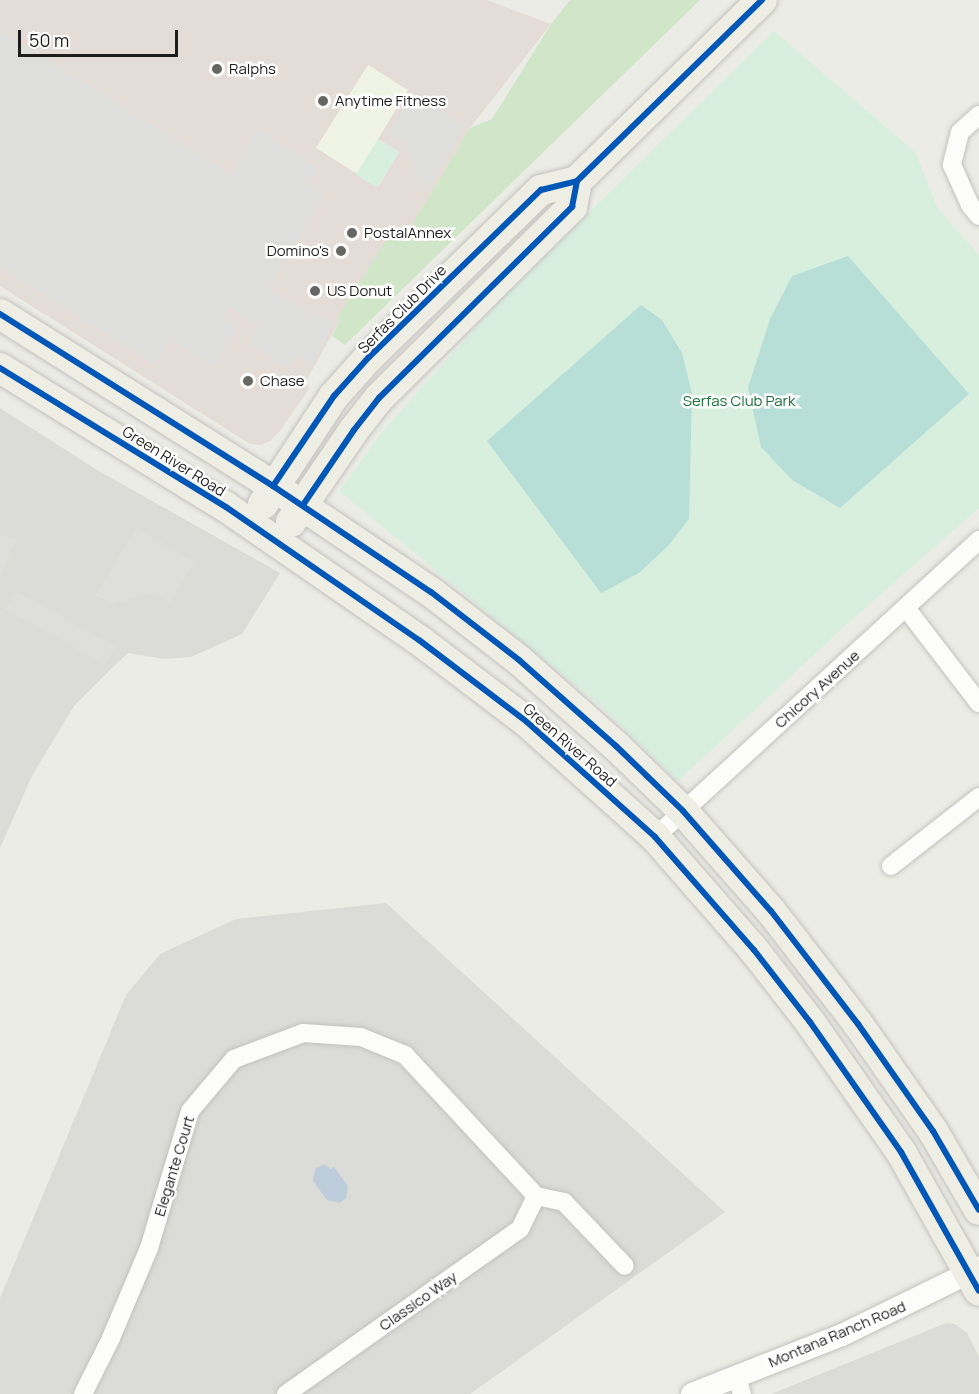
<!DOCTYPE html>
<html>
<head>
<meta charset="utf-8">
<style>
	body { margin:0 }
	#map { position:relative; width:979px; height:1394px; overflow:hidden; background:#ecece7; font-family:Manrope,sans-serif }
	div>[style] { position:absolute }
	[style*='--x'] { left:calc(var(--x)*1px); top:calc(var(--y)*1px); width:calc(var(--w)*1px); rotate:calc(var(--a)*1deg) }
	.residential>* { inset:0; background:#dbdbd8 }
	.commercial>* { inset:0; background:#e4dcd6 }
	.education>* { inset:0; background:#f0f4e4 }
	.grass>* { inset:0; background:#d1e6c9 }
	.park>* { inset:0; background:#d8efde; transform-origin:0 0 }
	.pitch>* { inset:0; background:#b8ded8 }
	.parking>* { inset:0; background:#dededc; transform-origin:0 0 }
	.water>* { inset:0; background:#becddb }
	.roads { filter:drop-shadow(0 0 2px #c2c2bf) drop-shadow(0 0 2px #c2c2bf) }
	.minor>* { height:18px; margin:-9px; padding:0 9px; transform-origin:9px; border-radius:9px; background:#fcfcfb }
	.tertiary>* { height:22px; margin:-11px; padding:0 11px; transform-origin:11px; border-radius:11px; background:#fcfcfb }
	.primary>* { height:30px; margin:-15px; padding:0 15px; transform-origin:15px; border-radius:15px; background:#efeee5 }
	.cycleway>* { height:6px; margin:-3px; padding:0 3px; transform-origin:3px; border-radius:3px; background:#0057b8 }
	.dots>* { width:16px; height:16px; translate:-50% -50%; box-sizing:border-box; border:3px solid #fff; border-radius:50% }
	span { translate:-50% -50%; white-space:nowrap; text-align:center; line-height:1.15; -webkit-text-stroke:5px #fff; paint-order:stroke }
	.poi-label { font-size:15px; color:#1e1e1e }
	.left { translate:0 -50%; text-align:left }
	.right { translate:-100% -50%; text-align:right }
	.street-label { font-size:15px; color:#1e1e1e }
	.park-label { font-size:15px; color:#196f38 }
	.scale { position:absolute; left:18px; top:30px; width:160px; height:27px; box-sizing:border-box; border:3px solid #1e1e1e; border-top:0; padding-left:8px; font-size:18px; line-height:21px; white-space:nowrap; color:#1e1e1e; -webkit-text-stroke:4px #fff; paint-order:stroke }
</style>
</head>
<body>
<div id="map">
	<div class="residential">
		<div style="clip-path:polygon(0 408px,97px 470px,280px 573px,242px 634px,191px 657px,164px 659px,128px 653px,115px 665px,74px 706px,32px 776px,0 848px)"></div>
		<div style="clip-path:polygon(386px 903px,725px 1212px,470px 1394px,0 1394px,0 1298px,126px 995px,160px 954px,236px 919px)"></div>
		<div style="clip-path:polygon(946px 1323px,955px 1324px,967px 1333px,979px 1357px,979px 1394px,771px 1394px)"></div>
	</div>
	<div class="commercial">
		<div style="clip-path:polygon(0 0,487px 0,551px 24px,470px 128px,407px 233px,396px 226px,338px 319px,340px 320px,305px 383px,310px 388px,279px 432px,270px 441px,260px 445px,250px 444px,0 286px)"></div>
	</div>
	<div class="education">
		<div style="clip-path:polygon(368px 65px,408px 90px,378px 139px,399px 152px,378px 187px,316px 148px)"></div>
	</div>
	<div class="grass">
		<div style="clip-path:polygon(570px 0,700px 0,345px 345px,332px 336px,340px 320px,337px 318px,395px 226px,407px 233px,470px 128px,492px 119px,551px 24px)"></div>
	</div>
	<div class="park">
		<div style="clip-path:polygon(774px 31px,916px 153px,937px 207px,979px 255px,979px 508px,845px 626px,678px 781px,596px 702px,339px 491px,382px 432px,501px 299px)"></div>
		<div style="left:378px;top:139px;width:25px;height:42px;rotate:32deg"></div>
	</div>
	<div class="pitch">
		<div style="clip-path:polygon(848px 256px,969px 394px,840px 508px,792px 480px,761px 447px,748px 388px,770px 319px,792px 276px)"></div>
		<div style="clip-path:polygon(641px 305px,662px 320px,682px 353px,692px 394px,689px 519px,668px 546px,639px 573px,601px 593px,487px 441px)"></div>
	</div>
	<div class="parking">
		<div style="clip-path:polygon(0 30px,231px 174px,257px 129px,318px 167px,308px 184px,325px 195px,268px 288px,310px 314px,312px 311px,333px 324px,312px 364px,297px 355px,288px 368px,249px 344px,259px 326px,228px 307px,223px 316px,239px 326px,214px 367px,169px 340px,155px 365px,0 267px)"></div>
		<div style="clip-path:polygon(411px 94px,465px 125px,430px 186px,417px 178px,405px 142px,389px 133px)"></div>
		<div style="clip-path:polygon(136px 528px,194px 562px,170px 603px,152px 593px,113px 604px,96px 595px)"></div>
		<div style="clip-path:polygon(0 534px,15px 540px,0 578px)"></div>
		<div style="left:16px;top:591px;width:114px;height:21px;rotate:29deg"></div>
	</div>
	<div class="water">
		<div style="clip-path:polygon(324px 1164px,331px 1169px,334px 1167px,348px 1186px,346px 1198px,340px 1203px,327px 1200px,313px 1181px,315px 1169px)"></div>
	</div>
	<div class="roads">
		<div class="minor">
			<div style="--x:979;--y:115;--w:25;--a:138"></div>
			<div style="--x:960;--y:132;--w:34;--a:104"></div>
			<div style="--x:952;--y:165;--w:44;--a:65.8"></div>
			<div style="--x:970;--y:205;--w:14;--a:51"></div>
			<div style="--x:906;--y:608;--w:120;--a:52.5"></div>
			<div style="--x:655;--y:837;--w:440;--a:-42.5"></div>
			<div style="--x:891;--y:866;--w:112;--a:-38.1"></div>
			<div style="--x:536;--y:1196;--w:29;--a:12"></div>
			<div style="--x:564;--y:1202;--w:88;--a:46.4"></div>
			<div style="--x:737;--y:1377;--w:18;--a:74"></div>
			<div style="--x:83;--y:1394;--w:63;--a:-63.4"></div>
			<div style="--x:111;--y:1338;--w:98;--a:-67.1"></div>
			<div style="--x:149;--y:1248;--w:143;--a:-73.3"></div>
			<div style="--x:190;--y:1111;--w:68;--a:-49.8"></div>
			<div style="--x:234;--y:1059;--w:74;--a:-20.6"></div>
			<div style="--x:303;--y:1033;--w:58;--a:3.9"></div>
			<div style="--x:361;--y:1037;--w:48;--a:22.2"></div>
			<div style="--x:405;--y:1055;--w:192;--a:47.1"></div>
			<div style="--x:286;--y:1394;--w:286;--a:-35.2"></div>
			<div style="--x:520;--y:1229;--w:37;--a:-64"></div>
		</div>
		<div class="tertiary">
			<div style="--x:692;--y:1394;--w:161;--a:-21.5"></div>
			<div style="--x:842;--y:1335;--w:153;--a:-26.1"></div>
		</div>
		<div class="primary">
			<div style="--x:0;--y:314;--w:323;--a:32.2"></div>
			<div style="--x:273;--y:486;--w:190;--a:33.9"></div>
			<div style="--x:431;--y:592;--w:111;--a:37.7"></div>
			<div style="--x:519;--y:660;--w:130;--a:41.6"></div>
			<div style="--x:616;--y:746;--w:93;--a:44.1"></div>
			<div style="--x:683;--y:811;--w:133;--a:48.7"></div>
			<div style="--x:771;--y:911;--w:143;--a:52.4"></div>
			<div style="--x:858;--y:1024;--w:131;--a:55"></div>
			<div style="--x:933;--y:1131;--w:91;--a:59.8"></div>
			<div style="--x:0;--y:368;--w:265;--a:31.6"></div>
			<div style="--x:226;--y:507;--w:234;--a:34.6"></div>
			<div style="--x:419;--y:640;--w:136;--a:37.2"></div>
			<div style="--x:527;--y:722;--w:172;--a:41.9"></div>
			<div style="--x:655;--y:837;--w:150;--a:48.8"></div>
			<div style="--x:754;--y:950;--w:91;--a:52.1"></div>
			<div style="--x:810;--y:1022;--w:159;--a:55"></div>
			<div style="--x:901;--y:1152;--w:159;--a:60.7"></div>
			<div style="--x:263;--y:504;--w:129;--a:-56.7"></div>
			<div style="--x:334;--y:396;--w:52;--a:-48.1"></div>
			<div style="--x:369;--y:357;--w:240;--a:-44.2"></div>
			<div style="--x:541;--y:190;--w:37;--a:-14"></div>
			<div style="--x:577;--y:181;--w:259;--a:-44.4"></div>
			<div style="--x:291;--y:522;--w:112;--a:-55.6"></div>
			<div style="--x:354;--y:430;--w:41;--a:-52"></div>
			<div style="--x:379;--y:398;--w:272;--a:-44.7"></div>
			<div style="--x:572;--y:207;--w:26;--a:-79"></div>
		</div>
	</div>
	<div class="cycleway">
		<div style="--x:0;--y:314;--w:323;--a:32.2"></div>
		<div style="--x:273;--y:486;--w:190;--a:33.9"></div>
		<div style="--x:431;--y:592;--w:111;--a:37.7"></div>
		<div style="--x:519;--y:660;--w:130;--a:41.6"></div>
		<div style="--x:616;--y:746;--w:93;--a:44.1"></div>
		<div style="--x:683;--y:811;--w:133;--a:48.7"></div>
		<div style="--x:771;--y:911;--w:143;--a:52.4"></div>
		<div style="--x:858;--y:1024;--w:131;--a:55"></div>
		<div style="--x:933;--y:1131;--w:91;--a:59.8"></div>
		<div style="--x:0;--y:368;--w:265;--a:31.6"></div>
		<div style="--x:226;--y:507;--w:234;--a:34.6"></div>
		<div style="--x:419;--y:640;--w:136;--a:37.2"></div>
		<div style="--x:527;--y:722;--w:172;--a:41.9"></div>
		<div style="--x:655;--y:837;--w:150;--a:48.8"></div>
		<div style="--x:754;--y:950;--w:91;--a:52.1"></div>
		<div style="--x:810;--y:1022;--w:159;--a:55"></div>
		<div style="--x:901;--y:1152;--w:159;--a:60.7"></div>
		<div style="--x:273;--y:486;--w:109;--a:-55.9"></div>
		<div style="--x:334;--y:396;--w:52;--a:-48.1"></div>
		<div style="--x:369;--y:357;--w:240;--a:-44.2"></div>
		<div style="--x:541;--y:190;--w:37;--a:-14"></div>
		<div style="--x:577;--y:181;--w:259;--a:-44.4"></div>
		<div style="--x:303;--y:505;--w:91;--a:-55.8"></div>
		<div style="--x:354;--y:430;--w:41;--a:-52"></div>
		<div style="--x:379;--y:398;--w:272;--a:-44.7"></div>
		<div style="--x:572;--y:207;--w:26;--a:-79"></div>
	</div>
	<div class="dots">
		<div style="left:217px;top:69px;background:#666664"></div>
		<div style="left:323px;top:101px;background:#666664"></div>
		<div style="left:352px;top:233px;background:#666664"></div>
		<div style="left:341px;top:251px;background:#666664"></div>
		<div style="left:315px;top:291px;background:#666664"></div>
		<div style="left:248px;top:381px;background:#666664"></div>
	</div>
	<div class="poi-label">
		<span class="left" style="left:229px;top:69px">Ralphs</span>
		<span class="left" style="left:335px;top:101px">Anytime Fitness</span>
		<span class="left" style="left:364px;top:233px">PostalAnnex</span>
		<span class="right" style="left:329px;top:251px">Domino's</span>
		<span class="left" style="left:327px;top:291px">US Donut</span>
		<span class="left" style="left:260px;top:381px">Chase</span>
	</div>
	<div class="street-label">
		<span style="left:402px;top:309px;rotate:-45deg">Serfas Club Drive</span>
		<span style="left:174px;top:461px;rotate:32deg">Green River Road</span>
		<span style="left:817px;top:689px;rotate:-42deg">Chicory Avenue</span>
		<span style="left:570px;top:745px;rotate:41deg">Green River Road</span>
		<span style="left:174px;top:1166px;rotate:-73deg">Elegante Court</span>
		<span style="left:418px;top:1301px;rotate:-35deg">Classico Way</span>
		<span style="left:837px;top:1334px;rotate:-23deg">Montana Ranch Road</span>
	</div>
	<div class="park-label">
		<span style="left:739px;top:401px">Serfas Club Park</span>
	</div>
	<div class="scale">50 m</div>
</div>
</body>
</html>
